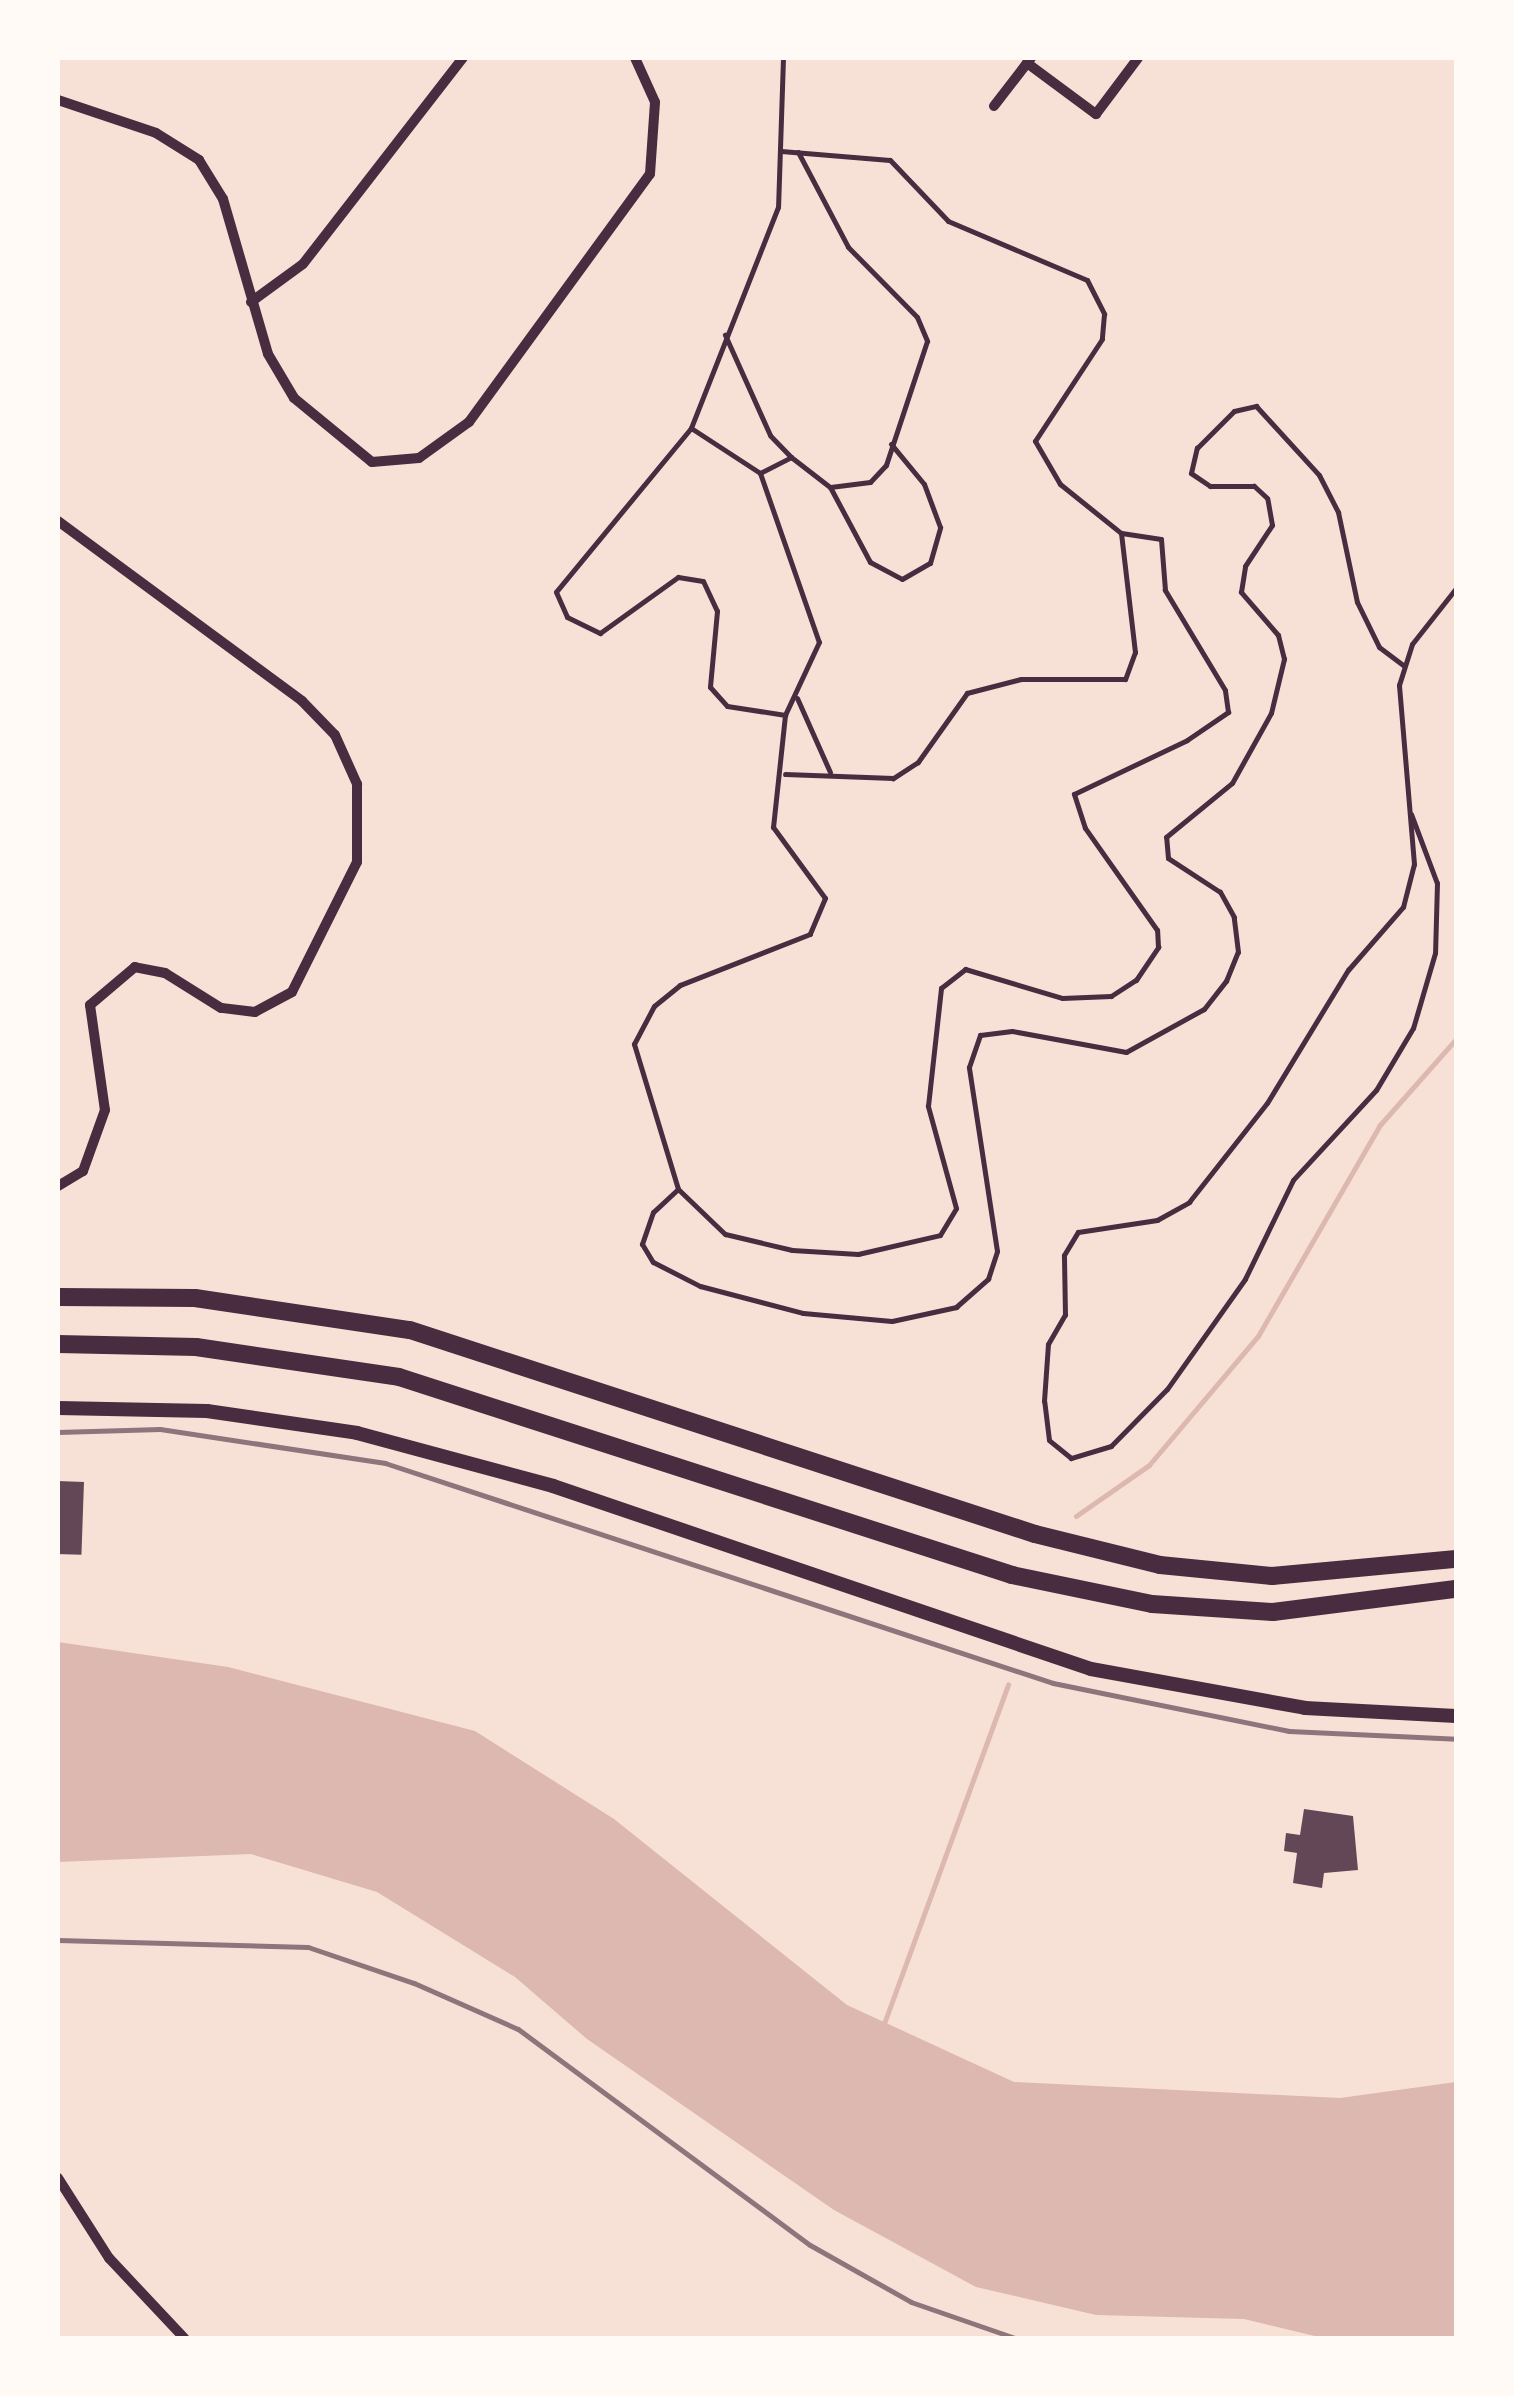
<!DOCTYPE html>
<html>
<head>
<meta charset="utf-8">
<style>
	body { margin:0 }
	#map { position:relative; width:1514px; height:2396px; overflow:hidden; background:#f7e1d7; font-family:"Alegreya Sans",sans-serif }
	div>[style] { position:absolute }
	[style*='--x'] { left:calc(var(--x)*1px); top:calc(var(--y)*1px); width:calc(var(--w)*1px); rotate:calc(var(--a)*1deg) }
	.water>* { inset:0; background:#dcb8b0 }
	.stream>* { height:5px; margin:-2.5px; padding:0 2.5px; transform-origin:2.5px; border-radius:2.5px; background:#dcb8b0 }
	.building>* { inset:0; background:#644757; transform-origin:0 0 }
	.service>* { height:5px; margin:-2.5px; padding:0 2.5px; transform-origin:2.5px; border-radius:2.5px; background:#4a2c40 }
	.minor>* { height:10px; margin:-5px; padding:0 5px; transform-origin:5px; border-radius:5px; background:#4a2c40 }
	.secondary>* { height:14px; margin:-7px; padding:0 7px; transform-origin:7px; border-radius:7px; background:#4a2c40 }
	.motorway>* { height:18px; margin:-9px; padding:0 9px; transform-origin:9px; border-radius:9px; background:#4a2c40 }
	.rail>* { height:5px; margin:-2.5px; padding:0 2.5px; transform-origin:2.5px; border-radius:2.5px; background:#8f747c }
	span { translate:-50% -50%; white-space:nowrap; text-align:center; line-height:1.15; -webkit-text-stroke:8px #fffaf5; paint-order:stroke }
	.frame { position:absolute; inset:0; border:60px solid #fffaf5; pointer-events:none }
</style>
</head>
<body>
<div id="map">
	<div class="water">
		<div style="clip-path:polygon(58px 1642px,228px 1667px,475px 1731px,614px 1819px,847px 2005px,1014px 2082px,1340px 2098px,1456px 2082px,1456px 2338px,1323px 2338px,1244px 2319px,1096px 2315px,976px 2287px,834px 2210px,587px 2039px,515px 1977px,377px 1892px,251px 1854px,58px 1862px)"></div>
	</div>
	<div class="stream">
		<div style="--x:1076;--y:1516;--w:89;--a:-34.9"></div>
		<div style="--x:1149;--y:1465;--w:169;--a:-49.8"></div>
		<div style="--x:1258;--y:1336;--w:242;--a:-60"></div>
		<div style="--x:1379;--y:1126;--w:116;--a:-48.5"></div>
		<div style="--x:882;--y:2029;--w:367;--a:-69.9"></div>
	</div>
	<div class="building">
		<div style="left:58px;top:1481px;width:26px;height:73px;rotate:2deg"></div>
		<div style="clip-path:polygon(1304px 1809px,1353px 1816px,1358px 1870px,1324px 1873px,1322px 1888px,1293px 1883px,1297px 1853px,1284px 1851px,1286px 1833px,1300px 1835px)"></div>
	</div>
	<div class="service">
		<div style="--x:783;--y:58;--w:149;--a:91.9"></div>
		<div style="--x:778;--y:207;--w:238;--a:111.5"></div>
		<div style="--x:691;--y:428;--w:212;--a:129.5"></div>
		<div style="--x:556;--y:592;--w:27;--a:66"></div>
		<div style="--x:567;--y:617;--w:37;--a:26"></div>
		<div style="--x:600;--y:633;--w:96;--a:-35.7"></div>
		<div style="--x:678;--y:577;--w:25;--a:9"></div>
		<div style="--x:703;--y:581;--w:33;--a:65"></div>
		<div style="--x:717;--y:611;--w:76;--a:95.3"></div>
		<div style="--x:710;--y:687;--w:25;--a:48"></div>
		<div style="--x:727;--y:706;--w:59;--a:8.8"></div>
		<div style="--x:781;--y:151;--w:109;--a:4.7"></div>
		<div style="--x:890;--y:160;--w:84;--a:46.4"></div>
		<div style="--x:948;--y:221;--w:151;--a:23"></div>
		<div style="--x:1087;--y:280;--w:38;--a:63"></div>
		<div style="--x:1104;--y:314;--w:25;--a:95"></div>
		<div style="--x:1102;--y:339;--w:122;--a:123.3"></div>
		<div style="--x:1035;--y:441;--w:50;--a:59.8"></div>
		<div style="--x:1060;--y:484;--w:78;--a:38.8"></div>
		<div style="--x:798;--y:152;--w:107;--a:62.2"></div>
		<div style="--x:848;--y:247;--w:98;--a:45.4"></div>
		<div style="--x:917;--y:317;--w:26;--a:67"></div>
		<div style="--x:927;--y:341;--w:131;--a:108.3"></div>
		<div style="--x:886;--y:465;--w:23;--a:133"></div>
		<div style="--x:870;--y:482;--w:40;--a:172.9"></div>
		<div style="--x:691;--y:428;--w:82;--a:33.1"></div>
		<div style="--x:760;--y:473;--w:35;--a:-27"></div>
		<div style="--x:791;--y:457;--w:30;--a:-134"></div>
		<div style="--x:770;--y:435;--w:110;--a:-114.2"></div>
		<div style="--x:791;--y:457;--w:49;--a:37.6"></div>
		<div style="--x:830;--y:487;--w:85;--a:61.9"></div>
		<div style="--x:870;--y:562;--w:36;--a:28"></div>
		<div style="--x:902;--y:579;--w:32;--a:-30"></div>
		<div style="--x:930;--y:563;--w:37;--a:-74"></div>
		<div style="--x:940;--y:527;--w:46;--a:-110.4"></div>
		<div style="--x:924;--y:484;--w:52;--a:-129.5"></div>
		<div style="--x:760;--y:473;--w:179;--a:70.8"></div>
		<div style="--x:819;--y:642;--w:81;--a:115"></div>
		<div style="--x:785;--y:715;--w:113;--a:96.1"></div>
		<div style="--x:773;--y:827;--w:88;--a:53.8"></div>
		<div style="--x:825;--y:898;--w:39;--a:113"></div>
		<div style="--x:810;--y:934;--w:140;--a:158.6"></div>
		<div style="--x:680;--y:985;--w:33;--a:141"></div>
		<div style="--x:654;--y:1006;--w:43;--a:117.8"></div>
		<div style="--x:634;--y:1044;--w:152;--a:73.1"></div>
		<div style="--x:678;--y:1189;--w:34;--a:137"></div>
		<div style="--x:653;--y:1212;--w:34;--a:109"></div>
		<div style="--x:642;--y:1244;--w:21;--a:59"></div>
		<div style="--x:653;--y:1262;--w:53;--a:27.1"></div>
		<div style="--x:700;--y:1286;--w:106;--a:14.7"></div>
		<div style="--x:803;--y:1313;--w:89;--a:5.1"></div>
		<div style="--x:892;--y:1321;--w:66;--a:-12.3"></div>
		<div style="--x:956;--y:1307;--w:43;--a:-41.2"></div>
		<div style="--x:988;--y:1279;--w:29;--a:-72"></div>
		<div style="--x:997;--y:1251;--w:186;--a:-98.7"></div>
		<div style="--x:969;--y:1067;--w:34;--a:-71"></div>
		<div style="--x:980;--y:1035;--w:32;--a:-7"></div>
		<div style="--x:1012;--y:1031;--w:116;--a:10.4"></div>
		<div style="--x:1126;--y:1052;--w:89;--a:-28.9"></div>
		<div style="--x:1204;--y:1009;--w:36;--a:-52"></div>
		<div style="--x:1226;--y:981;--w:31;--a:-68"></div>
		<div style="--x:1238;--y:952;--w:35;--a:-97"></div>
		<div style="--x:1234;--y:917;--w:29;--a:-119"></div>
		<div style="--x:1220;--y:892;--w:62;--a:-146.8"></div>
		<div style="--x:1168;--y:858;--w:21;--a:-95"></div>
		<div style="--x:1166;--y:837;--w:85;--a:-39.3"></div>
		<div style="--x:1232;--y:783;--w:80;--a:-60.9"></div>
		<div style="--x:1271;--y:713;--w:56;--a:-76.5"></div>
		<div style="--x:1284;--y:659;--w:25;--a:-104"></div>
		<div style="--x:1278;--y:635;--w:57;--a:-130.7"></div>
		<div style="--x:1241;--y:592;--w:26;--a:-81"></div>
		<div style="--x:1245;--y:566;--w:49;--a:-56.6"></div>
		<div style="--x:1272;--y:525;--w:27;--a:-100"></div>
		<div style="--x:1267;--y:498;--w:18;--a:-137"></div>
		<div style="--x:1254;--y:486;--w:44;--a:180"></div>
		<div style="--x:1210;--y:486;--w:23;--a:-146"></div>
		<div style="--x:1191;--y:473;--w:26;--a:-77"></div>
		<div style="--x:1197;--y:448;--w:52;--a:-45"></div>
		<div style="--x:1234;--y:411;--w:23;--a:-13"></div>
		<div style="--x:1256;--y:406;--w:93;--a:47.6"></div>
		<div style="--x:1319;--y:475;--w:42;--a:62.8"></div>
		<div style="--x:1338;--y:512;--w:92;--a:78.1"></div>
		<div style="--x:1357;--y:602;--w:50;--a:63.9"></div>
		<div style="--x:1379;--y:647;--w:30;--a:37"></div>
		<div style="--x:797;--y:698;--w:81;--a:66"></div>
		<div style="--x:1411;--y:814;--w:74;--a:69.4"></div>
		<div style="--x:1437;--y:883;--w:70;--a:91.6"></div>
		<div style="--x:1435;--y:953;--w:78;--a:106.3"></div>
		<div style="--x:1413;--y:1028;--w:72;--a:120.8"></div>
		<div style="--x:1376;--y:1090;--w:122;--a:132.7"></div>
		<div style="--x:1293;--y:1180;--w:110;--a:115.9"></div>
		<div style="--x:1245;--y:1279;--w:135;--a:125.3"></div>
		<div style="--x:1167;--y:1389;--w:80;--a:134.5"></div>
		<div style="--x:1111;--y:1446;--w:42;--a:163.3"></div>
		<div style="--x:1071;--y:1458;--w:28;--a:-141"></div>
		<div style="--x:1049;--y:1440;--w:39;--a:-97"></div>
		<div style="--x:1044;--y:1401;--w:57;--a:-86"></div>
		<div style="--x:1048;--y:1344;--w:34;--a:-60"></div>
		<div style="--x:1065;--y:1315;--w:60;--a:-91"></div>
		<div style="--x:1064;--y:1255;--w:27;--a:-59"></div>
		<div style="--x:1078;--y:1232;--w:80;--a:-8.6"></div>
		<div style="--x:1157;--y:1220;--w:37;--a:-29"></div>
		<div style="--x:1189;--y:1202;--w:126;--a:-51.8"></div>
		<div style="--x:1267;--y:1103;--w:156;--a:-58.7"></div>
		<div style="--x:1348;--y:970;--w:84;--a:-48.9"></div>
		<div style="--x:1403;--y:907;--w:44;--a:-75.7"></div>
		<div style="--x:1414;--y:864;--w:180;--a:-94.8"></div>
		<div style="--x:1399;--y:685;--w:43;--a:-72.4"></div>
		<div style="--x:1412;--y:644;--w:71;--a:-51.8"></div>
		<div style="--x:678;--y:1189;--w:65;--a:43.8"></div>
		<div style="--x:725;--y:1234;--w:69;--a:13.4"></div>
		<div style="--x:792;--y:1250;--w:66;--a:3.5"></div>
		<div style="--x:858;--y:1254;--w:84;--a:-13"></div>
		<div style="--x:940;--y:1235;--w:31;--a:-59"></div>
		<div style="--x:956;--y:1208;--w:106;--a:-105.4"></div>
		<div style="--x:928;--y:1106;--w:119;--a:-83.7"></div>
		<div style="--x:941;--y:988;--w:31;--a:-38"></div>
		<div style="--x:965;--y:969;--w:101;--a:16.6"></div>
		<div style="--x:1062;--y:998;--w:49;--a:-2.3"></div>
		<div style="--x:1111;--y:996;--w:30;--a:-33"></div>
		<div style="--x:1136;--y:980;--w:40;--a:-56"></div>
		<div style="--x:1158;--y:947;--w:17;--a:-93"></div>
		<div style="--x:1157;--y:930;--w:125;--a:-125.2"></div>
		<div style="--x:1085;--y:828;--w:36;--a:-108"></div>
		<div style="--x:1074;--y:794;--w:125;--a:-25.5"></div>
		<div style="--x:1187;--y:740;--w:50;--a:-34.3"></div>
		<div style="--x:1228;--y:712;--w:22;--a:-98"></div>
		<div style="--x:1225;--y:690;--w:117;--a:-121"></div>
		<div style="--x:1165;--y:590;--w:51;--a:-94.5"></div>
		<div style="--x:1161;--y:539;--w:40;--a:-171.5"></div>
		<div style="--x:1121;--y:533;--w:120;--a:83.3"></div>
		<div style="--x:1135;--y:652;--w:29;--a:110"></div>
		<div style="--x:1125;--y:679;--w:104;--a:180"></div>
		<div style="--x:1021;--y:679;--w:56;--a:165.5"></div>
		<div style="--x:967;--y:693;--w:85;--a:125.4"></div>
		<div style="--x:918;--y:762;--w:30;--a:147"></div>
		<div style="--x:893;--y:778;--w:108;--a:-177.9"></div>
	</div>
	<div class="minor">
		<div style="--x:1027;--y:63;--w:86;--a:36.5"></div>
		<div style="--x:1096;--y:114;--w:70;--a:-53.1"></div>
		<div style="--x:58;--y:100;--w:103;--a:18.6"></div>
		<div style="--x:156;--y:133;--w:51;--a:32.1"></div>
		<div style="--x:199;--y:160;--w:46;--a:58.4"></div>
		<div style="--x:223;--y:199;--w:161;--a:73.8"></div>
		<div style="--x:268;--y:354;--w:51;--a:59.4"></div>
		<div style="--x:294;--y:398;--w:101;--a:39.4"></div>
		<div style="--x:372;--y:462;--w:47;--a:-4.9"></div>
		<div style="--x:419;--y:458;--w:62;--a:-35.8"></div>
		<div style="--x:469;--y:422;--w:307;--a:-53.9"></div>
		<div style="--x:650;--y:174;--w:72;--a:-86"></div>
		<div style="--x:655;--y:102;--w:48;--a:-114.4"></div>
		<div style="--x:994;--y:106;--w:61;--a:-52.4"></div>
		<div style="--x:251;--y:302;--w:64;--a:-36.2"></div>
		<div style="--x:303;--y:264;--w:261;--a:-52.2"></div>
		<div style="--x:58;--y:521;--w:303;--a:36.4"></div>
		<div style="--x:302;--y:701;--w:47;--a:45.9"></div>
		<div style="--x:335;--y:735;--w:54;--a:65.8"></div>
		<div style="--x:357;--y:784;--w:78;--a:90"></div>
		<div style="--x:357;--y:862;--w:145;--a:116.6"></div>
		<div style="--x:292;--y:992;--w:42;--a:151.6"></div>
		<div style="--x:255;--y:1012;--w:34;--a:-173"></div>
		<div style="--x:221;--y:1008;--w:66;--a:-148"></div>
		<div style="--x:165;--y:973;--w:31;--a:-169"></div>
		<div style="--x:135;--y:967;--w:59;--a:139.8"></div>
		<div style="--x:90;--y:1005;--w:106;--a:81.9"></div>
		<div style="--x:105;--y:1110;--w:65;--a:109.8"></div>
		<div style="--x:83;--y:1171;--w:29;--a:149"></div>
		<div style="--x:58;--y:2178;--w:95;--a:57.5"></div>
		<div style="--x:109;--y:2258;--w:110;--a:46.8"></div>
	</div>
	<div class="secondary">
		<div style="--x:58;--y:1408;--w:149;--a:1.2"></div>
		<div style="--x:207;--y:1411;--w:152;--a:8.3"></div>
		<div style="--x:357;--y:1433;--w:203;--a:15.1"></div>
		<div style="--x:553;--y:1486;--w:568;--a:18.79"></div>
		<div style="--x:1091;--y:1669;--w:218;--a:10.3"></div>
		<div style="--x:1305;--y:1708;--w:151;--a:3"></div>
	</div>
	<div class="motorway">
		<div style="--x:58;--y:1297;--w:137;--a:0.4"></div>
		<div style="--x:195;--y:1298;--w:217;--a:8.5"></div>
		<div style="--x:410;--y:1330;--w:657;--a:18.08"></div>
		<div style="--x:1035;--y:1534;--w:129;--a:13.9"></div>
		<div style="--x:1160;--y:1565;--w:113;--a:5.6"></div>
		<div style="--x:1272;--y:1576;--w:185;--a:-5.3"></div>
		<div style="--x:58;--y:1344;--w:138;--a:1.2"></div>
		<div style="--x:196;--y:1347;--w:205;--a:8.4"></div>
		<div style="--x:399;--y:1377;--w:644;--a:17.9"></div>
		<div style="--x:1012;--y:1575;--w:143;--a:11.7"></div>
		<div style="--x:1152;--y:1604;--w:121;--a:3.8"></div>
		<div style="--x:1273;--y:1612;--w:184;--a:-7.2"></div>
	</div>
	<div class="rail">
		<div style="--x:58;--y:1432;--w:102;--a:-1.7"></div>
		<div style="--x:160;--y:1429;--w:228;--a:8.6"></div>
		<div style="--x:385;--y:1463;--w:703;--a:18.23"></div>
		<div style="--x:1053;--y:1683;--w:241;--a:11.5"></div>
		<div style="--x:1289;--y:1731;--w:167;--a:2.7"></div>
		<div style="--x:58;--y:1940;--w:250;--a:1.6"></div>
		<div style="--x:308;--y:1947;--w:112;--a:18.8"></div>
		<div style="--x:414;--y:1983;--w:114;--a:23.9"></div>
		<div style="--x:518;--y:2029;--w:363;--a:36.5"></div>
		<div style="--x:810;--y:2245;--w:116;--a:29.4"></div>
		<div style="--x:911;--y:2302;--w:110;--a:19.1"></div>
	</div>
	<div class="frame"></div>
</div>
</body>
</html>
